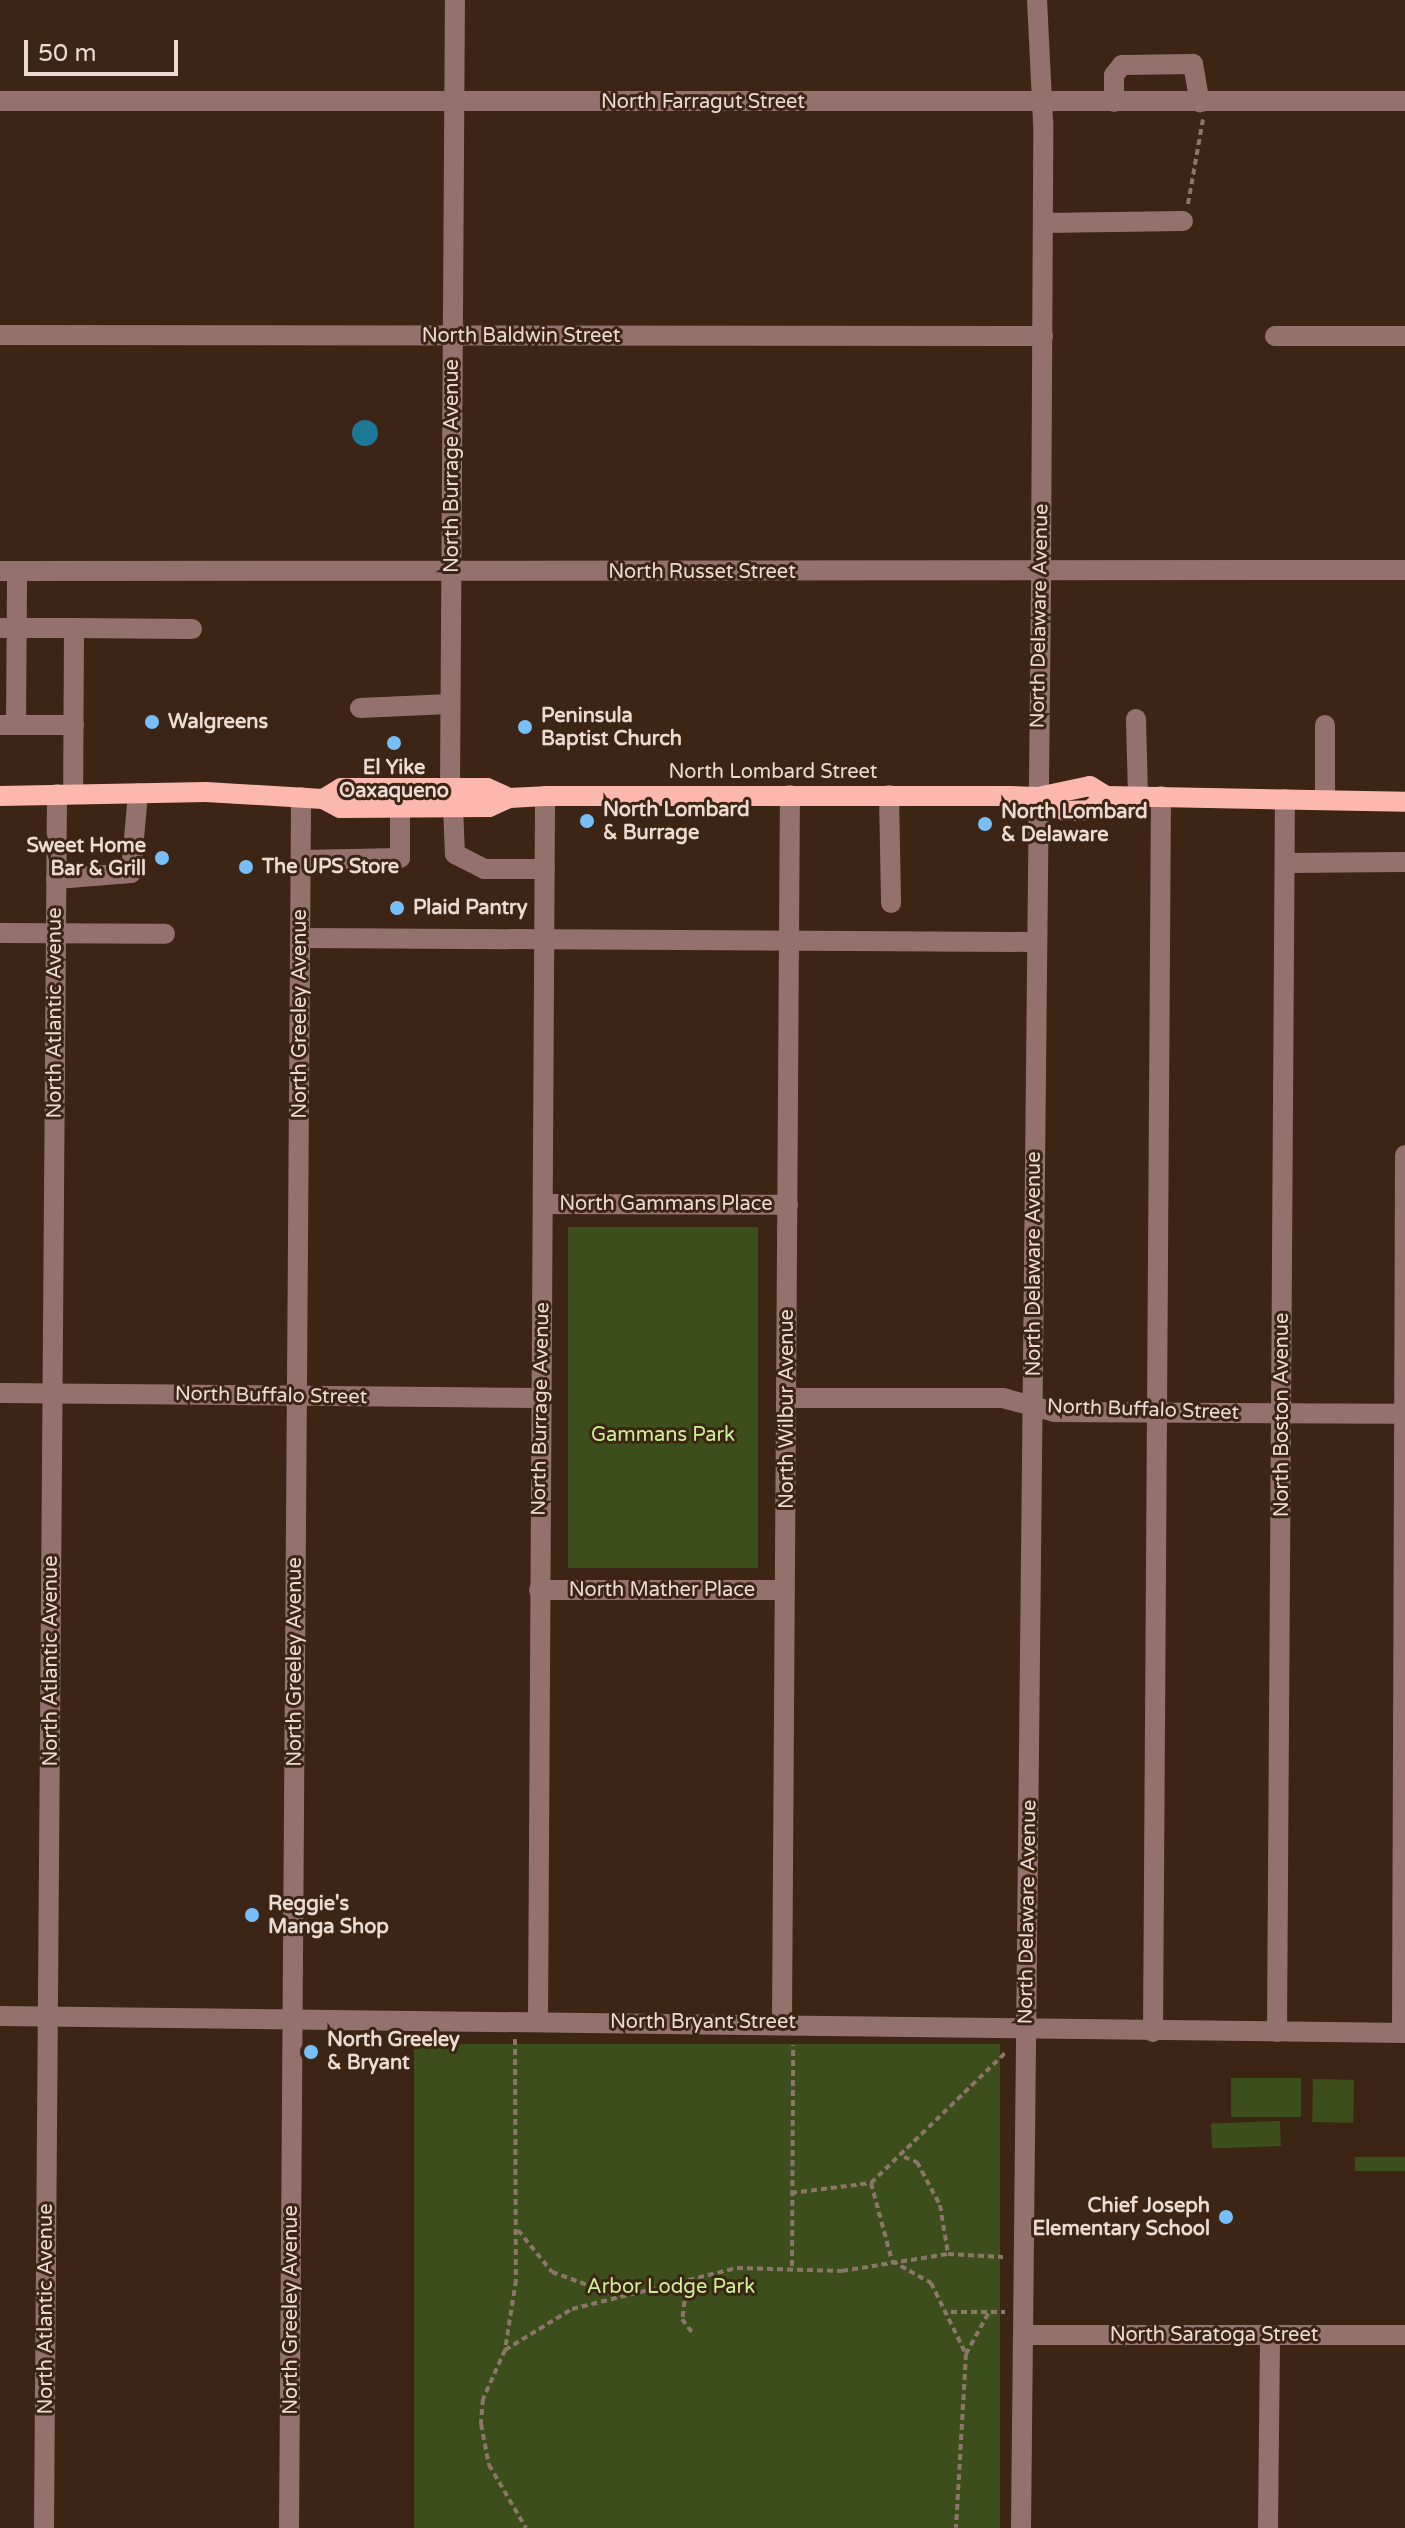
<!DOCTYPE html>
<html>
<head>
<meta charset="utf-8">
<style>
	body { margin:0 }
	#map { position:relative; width:1405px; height:2528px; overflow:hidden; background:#3d2515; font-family:"Varela Round",sans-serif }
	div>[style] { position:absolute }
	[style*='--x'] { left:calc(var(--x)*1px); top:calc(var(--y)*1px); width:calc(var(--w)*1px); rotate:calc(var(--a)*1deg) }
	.green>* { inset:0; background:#3c4e1b; transform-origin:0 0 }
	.water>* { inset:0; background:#1d7898 }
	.round { border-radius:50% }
	.path>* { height:4px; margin-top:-2px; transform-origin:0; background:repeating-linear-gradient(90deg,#8b7669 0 6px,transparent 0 10px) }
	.minor>* { height:20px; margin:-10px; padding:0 10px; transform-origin:10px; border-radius:10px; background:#93726e }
	.major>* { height:20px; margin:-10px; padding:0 10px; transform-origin:10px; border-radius:10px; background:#fcb8af }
	.dots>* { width:22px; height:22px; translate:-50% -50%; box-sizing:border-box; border:4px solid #3d2515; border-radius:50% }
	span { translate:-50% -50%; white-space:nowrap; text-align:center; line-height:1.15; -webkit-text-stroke:6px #3d2515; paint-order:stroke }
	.street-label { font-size:20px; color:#ebdbd1 }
	.poi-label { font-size:20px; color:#ebdbd1; font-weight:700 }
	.left { translate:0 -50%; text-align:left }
	.right { translate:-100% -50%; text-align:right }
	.park-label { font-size:20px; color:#ccf194 }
	.scale { position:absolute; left:24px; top:40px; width:154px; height:36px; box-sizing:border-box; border:4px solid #ebdbd1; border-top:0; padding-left:10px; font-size:24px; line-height:28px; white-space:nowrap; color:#ebdbd1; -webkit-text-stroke:6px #3d2515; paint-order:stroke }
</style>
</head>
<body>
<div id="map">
	<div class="green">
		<div style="left:568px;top:1227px;width:190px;height:341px"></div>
		<div style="left:414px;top:2044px;width:586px;height:484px"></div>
		<div style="left:1231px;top:2078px;width:70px;height:39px"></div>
		<div style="left:1313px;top:2079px;width:41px;height:43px;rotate:1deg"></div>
		<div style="left:1280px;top:2121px;width:25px;height:69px;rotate:88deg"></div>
		<div style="left:1355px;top:2157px;width:50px;height:14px"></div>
	</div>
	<div class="water">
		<div class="round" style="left:352px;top:420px;width:26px;height:26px"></div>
	</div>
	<div class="path">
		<div style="--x:1188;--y:204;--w:86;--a:-80"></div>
		<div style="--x:515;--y:2039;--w:241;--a:89.8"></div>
		<div style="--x:516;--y:2280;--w:71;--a:98.9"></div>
		<div style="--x:505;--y:2350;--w:54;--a:114.2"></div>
		<div style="--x:483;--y:2399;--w:25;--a:95"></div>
		<div style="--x:481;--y:2424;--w:42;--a:79"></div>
		<div style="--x:489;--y:2465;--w:73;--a:59.6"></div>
		<div style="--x:904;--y:2157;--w:14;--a:21"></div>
		<div style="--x:917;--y:2162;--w:49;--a:61.9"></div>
		<div style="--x:940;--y:2205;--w:50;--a:80.7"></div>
		<div style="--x:871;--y:2183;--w:81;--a:74.9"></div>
		<div style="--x:892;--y:2261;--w:45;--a:29.4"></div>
		<div style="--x:931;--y:2283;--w:79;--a:63.8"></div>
		<div style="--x:966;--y:2354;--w:174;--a:93.3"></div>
		<div style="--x:791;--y:2193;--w:81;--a:-7.1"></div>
		<div style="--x:871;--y:2183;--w:188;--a:-44.1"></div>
		<div style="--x:518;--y:2230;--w:54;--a:51"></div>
		<div style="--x:552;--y:2272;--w:64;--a:20.1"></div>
		<div style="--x:792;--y:2266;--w:221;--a:-89.7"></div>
		<div style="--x:687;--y:2281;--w:38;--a:97"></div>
		<div style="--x:682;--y:2319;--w:20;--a:53"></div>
		<div style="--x:951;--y:2312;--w:54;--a:0"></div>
		<div style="--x:505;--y:2350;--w:79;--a:-31.5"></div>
		<div style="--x:572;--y:2309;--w:170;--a:-14"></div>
		<div style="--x:737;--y:2268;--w:105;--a:1.6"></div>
		<div style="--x:842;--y:2271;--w:107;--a:-9.1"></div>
		<div style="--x:948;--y:2254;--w:55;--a:3.1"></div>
		<div style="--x:966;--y:2354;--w:48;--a:-61.3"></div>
	</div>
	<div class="minor">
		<div style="--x:0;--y:101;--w:1405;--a:0"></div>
		<div style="--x:1114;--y:102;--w:27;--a:-90"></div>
		<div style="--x:1114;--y:75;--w:13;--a:-51"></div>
		<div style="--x:1122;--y:65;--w:71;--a:-0.8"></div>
		<div style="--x:1193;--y:64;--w:39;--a:80"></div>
		<div style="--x:1043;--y:223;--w:140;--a:-0.8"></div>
		<div style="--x:0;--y:335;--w:1043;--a:0.05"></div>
		<div style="--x:1275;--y:336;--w:130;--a:0"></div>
		<div style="--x:0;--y:571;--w:1405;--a:-0.04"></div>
		<div style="--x:0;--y:628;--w:74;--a:0"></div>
		<div style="--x:74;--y:628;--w:165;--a:90.3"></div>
		<div style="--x:74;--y:628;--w:118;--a:0.5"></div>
		<div style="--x:360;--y:708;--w:90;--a:-2.5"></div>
		<div style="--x:1136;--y:719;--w:77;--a:88.5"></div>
		<div style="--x:0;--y:725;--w:74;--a:0"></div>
		<div style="--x:16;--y:725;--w:154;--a:-89.6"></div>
		<div style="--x:450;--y:788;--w:788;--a:-89.64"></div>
		<div style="--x:889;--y:795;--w:108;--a:88.9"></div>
		<div style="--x:1325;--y:799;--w:74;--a:-90"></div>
		<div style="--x:453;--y:807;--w:47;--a:87.6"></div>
		<div style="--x:455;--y:854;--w:33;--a:27"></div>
		<div style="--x:484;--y:869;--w:61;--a:0"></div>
		<div style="--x:301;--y:860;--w:99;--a:-1.2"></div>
		<div style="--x:400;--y:858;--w:50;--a:-90"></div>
		<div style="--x:1285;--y:863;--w:120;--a:-0.5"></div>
		<div style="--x:56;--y:879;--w:75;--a:-4.6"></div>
		<div style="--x:131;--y:873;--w:80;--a:-85"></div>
		<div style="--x:0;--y:933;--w:165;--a:0.3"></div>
		<div style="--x:301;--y:938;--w:733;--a:0.31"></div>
		<div style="--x:543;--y:1204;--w:245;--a:0.2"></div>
		<div style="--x:0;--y:1393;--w:542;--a:0.53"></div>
		<div style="--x:787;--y:1398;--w:216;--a:0"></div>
		<div style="--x:1003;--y:1398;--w:54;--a:15.1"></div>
		<div style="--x:1055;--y:1412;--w:350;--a:0.3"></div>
		<div style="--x:539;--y:1590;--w:246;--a:0"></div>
		<div style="--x:0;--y:2016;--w:1405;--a:0.69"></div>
		<div style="--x:538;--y:2021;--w:1225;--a:-89.67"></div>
		<div style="--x:782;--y:2022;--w:1227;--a:-89.63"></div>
		<div style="--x:1153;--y:2032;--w:1236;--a:-89.63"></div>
		<div style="--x:1277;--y:2032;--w:1233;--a:-89.63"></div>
		<div style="--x:1402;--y:2033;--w:878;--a:-89.8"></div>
		<div style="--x:1023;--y:2335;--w:382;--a:0"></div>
		<div style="--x:44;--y:2528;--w:1734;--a:-89.57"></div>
		<div style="--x:289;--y:2528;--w:1731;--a:-89.6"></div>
		<div style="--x:1021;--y:2528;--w:1957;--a:-89.41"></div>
		<div style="--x:1041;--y:571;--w:449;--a:-89.7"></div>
		<div style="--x:1043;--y:122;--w:122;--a:-92.8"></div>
		<div style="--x:1268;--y:2528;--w:193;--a:-89.4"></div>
	</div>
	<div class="major">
		<div style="--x:0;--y:796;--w:206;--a:-1.1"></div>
		<div style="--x:206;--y:792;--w:117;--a:3.4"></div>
		<div style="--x:323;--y:799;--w:19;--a:28"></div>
		<div style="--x:340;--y:808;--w:149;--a:-0.4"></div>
		<div style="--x:489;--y:807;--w:22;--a:-24"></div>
		<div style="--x:509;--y:798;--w:36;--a:-3"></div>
		<div style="--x:545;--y:796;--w:465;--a:0"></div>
		<div style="--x:1010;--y:796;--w:28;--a:2"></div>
		<div style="--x:1038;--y:797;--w:30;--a:27"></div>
		<div style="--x:1065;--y:811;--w:25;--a:-2"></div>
		<div style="--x:1090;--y:810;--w:21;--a:-41"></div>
		<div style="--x:1038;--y:797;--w:53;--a:-11.9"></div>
		<div style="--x:1090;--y:786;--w:19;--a:32"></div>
		<div style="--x:1106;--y:796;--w:299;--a:1.1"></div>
		<div style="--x:323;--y:799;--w:21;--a:-31"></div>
		<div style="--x:341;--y:788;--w:146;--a:0"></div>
		<div style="--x:487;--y:788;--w:24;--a:24"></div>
	</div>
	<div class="dots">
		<div style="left:152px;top:722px;background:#78bff8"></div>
		<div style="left:525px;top:727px;background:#78bff8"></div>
		<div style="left:394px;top:743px;background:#78bff8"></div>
		<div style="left:587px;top:821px;background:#78bff8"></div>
		<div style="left:985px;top:824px;background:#78bff8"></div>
		<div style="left:162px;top:858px;background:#78bff8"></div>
		<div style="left:246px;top:867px;background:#78bff8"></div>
		<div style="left:397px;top:908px;background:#78bff8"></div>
		<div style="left:252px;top:1915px;background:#78bff8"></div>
		<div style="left:311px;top:2052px;background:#78bff8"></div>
		<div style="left:1226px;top:2217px;background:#78bff8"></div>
	</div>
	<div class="street-label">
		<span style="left:703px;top:102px">North Farragut Street</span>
		<span style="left:521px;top:336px">North Baldwin Street</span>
		<span style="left:452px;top:466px;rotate:-90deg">North Burrage Avenue</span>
		<span style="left:702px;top:572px">North Russet Street</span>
		<span style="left:1040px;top:616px;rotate:-89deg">North Delaware Avenue</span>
		<span style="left:773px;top:772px">North Lombard Street</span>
		<span style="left:55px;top:1013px;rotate:-90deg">North Atlantic Avenue</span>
		<span style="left:300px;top:1014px;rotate:-90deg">North Greeley Avenue</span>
		<span style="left:666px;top:1204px">North Gammans Place</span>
		<span style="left:1034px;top:1264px;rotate:-90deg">North Delaware Avenue</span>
		<span style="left:271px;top:1396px;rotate:1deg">North Buffalo Street</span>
		<span style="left:541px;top:1409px;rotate:-89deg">North Burrage Avenue</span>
		<span style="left:787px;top:1409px;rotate:-90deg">North Wilbur Avenue</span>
		<span style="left:1143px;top:1410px;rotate:2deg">North Buffalo Street</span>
		<span style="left:1282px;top:1415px;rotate:-90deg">North Boston Avenue</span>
		<span style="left:662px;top:1590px">North Mather Place</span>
		<span style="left:51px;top:1661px;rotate:-90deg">North Atlantic Avenue</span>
		<span style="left:295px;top:1662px;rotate:-90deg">North Greeley Avenue</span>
		<span style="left:1028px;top:1912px;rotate:-89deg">North Delaware Avenue</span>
		<span style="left:703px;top:2022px">North Bryant Street</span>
		<span style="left:46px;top:2309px;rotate:-90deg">North Atlantic Avenue</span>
		<span style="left:291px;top:2310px;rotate:-90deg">North Greeley Avenue</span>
		<span style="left:1214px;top:2335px">North Saratoga Street</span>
	</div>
	<div class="poi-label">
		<span class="left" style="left:541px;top:728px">Peninsula<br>Baptist Church</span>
		<span class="left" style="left:168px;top:722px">Walgreens</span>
		<span style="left:394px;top:780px">El Yike<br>Oaxaqueno</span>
		<span class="left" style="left:603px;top:822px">North Lombard<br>&amp; Burrage</span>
		<span class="left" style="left:1001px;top:824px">North Lombard<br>&amp; Delaware</span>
		<span class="right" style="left:146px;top:858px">Sweet Home<br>Bar &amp; Grill</span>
		<span class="left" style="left:262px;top:867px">The UPS Store</span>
		<span class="left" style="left:413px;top:908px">Plaid Pantry</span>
		<span class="left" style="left:268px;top:1916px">Reggie's<br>Manga Shop</span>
		<span class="left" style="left:327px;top:2052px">North Greeley<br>&amp; Bryant</span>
		<span class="right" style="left:1210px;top:2218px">Chief Joseph<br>Elementary School</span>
	</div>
	<div class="park-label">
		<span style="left:663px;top:1435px">Gammans Park</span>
		<span style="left:671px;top:2287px">Arbor Lodge Park</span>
	</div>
	<div class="scale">50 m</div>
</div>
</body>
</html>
